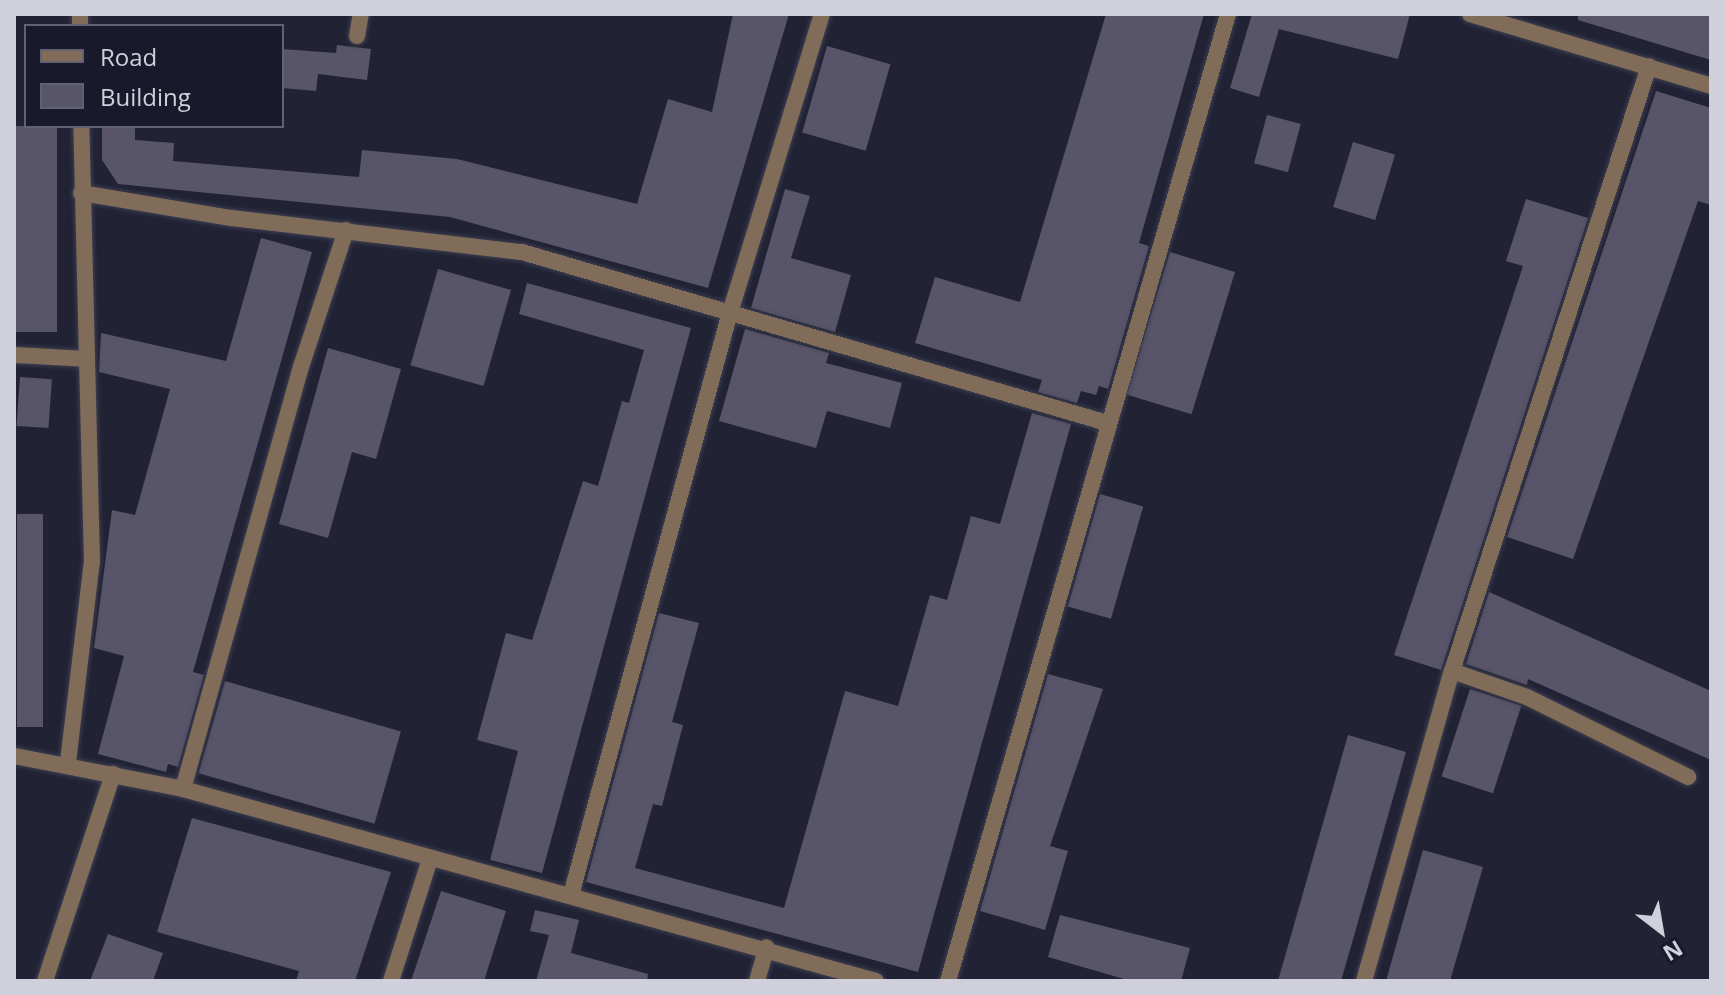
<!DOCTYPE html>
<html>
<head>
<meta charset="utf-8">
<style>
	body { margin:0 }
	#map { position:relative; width:1725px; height:995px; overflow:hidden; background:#212335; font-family:"Open Sans",sans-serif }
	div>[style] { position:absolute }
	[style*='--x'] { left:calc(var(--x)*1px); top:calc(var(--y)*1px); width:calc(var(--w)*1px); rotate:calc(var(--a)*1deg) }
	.building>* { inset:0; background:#585469; transform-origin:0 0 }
	.roads { filter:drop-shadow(0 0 2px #3d3f50) drop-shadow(0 0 2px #3d3f50) }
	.service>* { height:16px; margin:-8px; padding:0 8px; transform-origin:8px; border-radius:8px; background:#816c59 }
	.minor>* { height:16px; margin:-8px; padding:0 8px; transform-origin:8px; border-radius:8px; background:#816c59 }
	span { translate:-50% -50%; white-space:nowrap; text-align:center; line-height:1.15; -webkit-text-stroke:6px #18192b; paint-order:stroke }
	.frame { position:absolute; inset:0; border:16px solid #cfd0dc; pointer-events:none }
	.legend { position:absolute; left:24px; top:24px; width:260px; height:104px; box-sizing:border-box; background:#18192b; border:2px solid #616272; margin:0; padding:10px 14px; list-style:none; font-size:24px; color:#cfd0dc }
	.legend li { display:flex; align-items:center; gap:16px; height:40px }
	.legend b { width:40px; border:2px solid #616272 }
	.north { position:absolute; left:1621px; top:891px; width:80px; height:80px; -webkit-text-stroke:6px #18192b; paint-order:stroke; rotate:149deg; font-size:22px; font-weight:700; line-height:32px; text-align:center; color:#cfd0dc }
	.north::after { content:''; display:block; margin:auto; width:28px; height:36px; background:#cfd0dc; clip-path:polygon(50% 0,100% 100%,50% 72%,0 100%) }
</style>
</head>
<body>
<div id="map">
	<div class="building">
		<div style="clip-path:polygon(733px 14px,789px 14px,708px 288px,450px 217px,118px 184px,102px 160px,102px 126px,135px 126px,135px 140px,174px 143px,173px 161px,359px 177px,362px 150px,457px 159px,637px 204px,668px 99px,712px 112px)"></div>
		<div style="clip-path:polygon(1106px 14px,1204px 14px,1139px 243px,1149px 246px,1108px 389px,1099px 386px,1096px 395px,1081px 391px,1077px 403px,1038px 392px,1042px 380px,915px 343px,935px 277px,1020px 302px)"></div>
		<div style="clip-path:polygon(1252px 14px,1410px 14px,1398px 59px,1279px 29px,1259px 97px,1230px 88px)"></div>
		<div style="clip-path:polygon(1578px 14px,1711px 14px,1711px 60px,1578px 20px)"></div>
		<div style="clip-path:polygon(337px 45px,371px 49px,367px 80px,318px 74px,316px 91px,282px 88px,282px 49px,336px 53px)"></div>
		<div style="left:827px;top:46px;width:66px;height:90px;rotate:16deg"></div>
		<div style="clip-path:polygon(1656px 91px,1711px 108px,1711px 205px,1698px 201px,1573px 559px,1507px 537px)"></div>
		<div style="left:1267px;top:115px;width:35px;height:50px;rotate:15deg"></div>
		<div style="left:14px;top:126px;width:43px;height:206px"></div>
		<div style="left:1353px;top:142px;width:44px;height:68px;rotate:17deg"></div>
		<div style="clip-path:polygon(785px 189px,810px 196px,791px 258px,851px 275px,835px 332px,751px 308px)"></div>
		<div style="clip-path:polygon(1526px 199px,1588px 218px,1441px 670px,1394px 655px,1523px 266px,1506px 261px)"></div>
		<div style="clip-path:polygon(261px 238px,312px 252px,193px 672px,204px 675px,178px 767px,168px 764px,166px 772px,98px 754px,124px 656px,94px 648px,112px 510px,135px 515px,170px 389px,99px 372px,101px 333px,226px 361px)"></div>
		<div style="left:1170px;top:252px;width:68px;height:149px;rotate:17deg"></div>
		<div style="left:438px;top:269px;width:76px;height:100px;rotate:16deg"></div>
		<div style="clip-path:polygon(527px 283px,691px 328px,542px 873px,490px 860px,518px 751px,477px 740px,506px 633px,532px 640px,583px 481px,598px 486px,622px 401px,629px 403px,644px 350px,519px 314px)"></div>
		<div style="clip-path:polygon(745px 329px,829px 353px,826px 363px,902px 383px,890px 428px,827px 411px,816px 448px,719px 421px)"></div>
		<div style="clip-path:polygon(328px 348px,401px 369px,376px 459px,352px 452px,328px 538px,279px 524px)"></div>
		<div style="left:20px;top:377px;width:32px;height:49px;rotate:4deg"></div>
		<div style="clip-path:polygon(1032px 413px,1071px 424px,918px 972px,586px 882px,659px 613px,699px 623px,672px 722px,683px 725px,662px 806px,653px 804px,635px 868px,784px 908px,845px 691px,898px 706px,930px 595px,947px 600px,971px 516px,1000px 524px)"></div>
		<div style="left:1100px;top:494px;width:45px;height:117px;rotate:16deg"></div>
		<div style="left:17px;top:514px;width:26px;height:213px"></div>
		<div style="clip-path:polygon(1489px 592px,1711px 691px,1711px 760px,1528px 679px,1527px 685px,1466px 664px)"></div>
		<div style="clip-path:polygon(1048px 674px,1103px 689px,1050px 846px,1068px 851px,1045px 930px,980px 911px)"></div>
		<div style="left:225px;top:681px;width:183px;height:96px;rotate:16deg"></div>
		<div style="left:1470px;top:689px;width:54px;height:92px;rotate:18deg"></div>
		<div style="clip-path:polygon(1348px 735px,1406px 752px,1354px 936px,1341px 981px,1278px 981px)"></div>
		<div style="clip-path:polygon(192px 818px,391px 872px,355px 981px,296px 981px,299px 971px,157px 932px)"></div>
		<div style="clip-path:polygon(1423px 850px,1483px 867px,1450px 981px,1386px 981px)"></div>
		<div style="clip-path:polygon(441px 891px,506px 911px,484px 981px,411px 981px)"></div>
		<div style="clip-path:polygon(535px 910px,579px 920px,571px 953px,648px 974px,647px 981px,536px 981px,549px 935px,530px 931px)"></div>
		<div style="clip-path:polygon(1060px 915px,1190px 948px,1181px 981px,1131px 981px,1048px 957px)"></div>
		<div style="clip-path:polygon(108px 934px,163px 953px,153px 981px,90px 981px)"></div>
	</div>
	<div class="roads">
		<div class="service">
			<div style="--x:1452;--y:671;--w:79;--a:19.1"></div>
			<div style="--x:1527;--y:697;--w:180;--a:26.4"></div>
		</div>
		<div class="minor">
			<div style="--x:1470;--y:14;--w:252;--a:16.6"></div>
			<div style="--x:80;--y:26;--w:12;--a:-90"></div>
			<div style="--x:357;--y:36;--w:22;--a:-80"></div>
			<div style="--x:81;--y:193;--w:152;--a:9.5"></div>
			<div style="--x:231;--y:218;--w:293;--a:6.7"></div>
			<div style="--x:522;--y:252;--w:609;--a:16.29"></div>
			<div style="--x:14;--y:355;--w:73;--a:3.1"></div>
			<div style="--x:14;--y:756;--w:172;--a:11"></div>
			<div style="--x:183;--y:789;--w:719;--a:15.49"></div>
			<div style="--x:68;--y:762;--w:201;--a:-83.2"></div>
			<div style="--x:92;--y:562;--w:436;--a:-91.4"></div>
			<div style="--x:183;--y:789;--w:441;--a:-74.4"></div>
			<div style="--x:302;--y:364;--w:141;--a:-71.8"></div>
			<div style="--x:571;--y:895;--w:600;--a:-74.74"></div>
			<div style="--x:729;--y:316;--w:316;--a:-72.9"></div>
			<div style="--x:45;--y:981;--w:218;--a:-71.8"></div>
			<div style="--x:391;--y:981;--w:128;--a:-72.3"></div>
			<div style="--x:757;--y:981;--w:35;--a:-74"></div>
			<div style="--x:948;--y:981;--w:1007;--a:-73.85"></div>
			<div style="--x:1364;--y:981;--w:322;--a:-74.2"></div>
			<div style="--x:1452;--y:671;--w:636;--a:-71.96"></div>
		</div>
	</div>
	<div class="frame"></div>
	<ul class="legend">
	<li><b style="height:10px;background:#816c59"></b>Road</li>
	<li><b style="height:22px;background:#585469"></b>Building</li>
	</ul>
	<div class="north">N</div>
</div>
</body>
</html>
